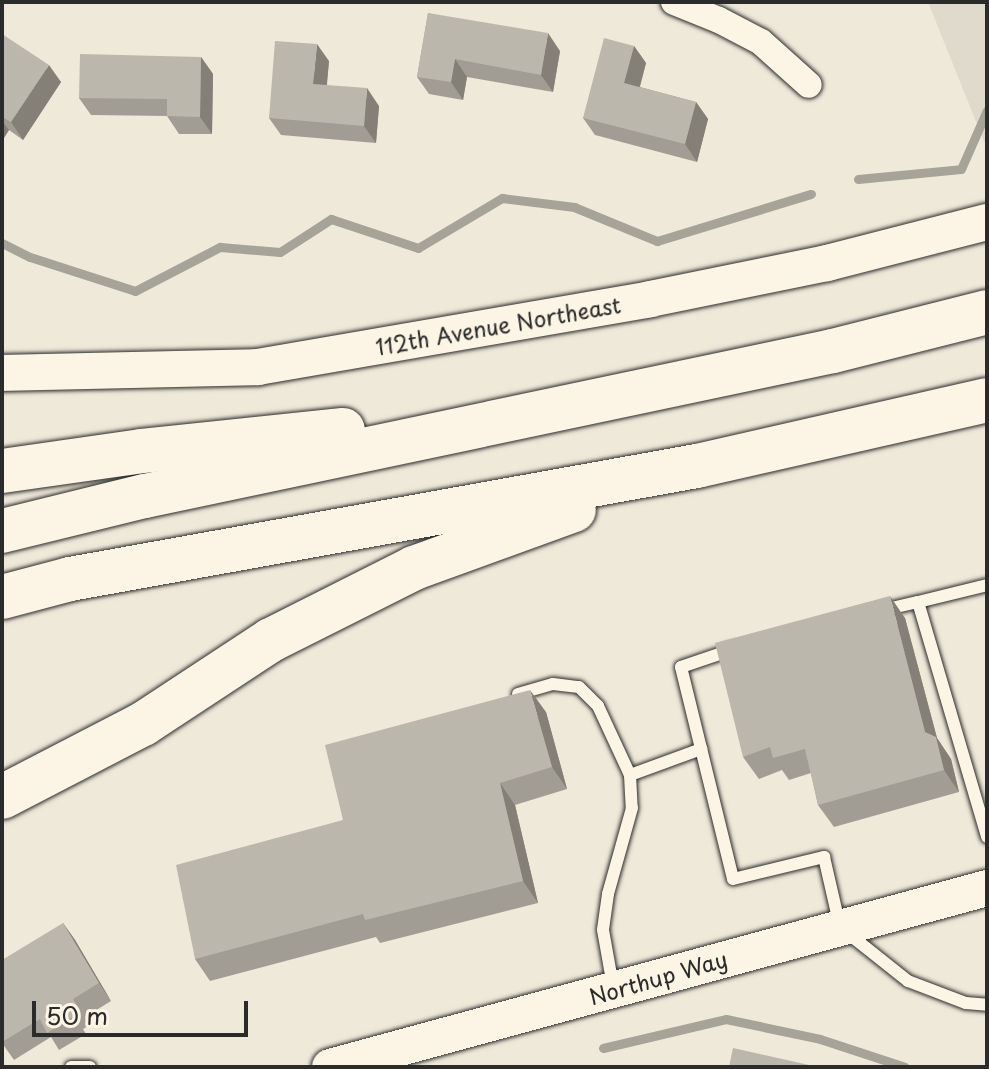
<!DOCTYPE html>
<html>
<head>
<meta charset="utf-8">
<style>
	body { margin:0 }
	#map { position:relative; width:989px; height:1069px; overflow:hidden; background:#efe9da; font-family:"Playpen Sans",sans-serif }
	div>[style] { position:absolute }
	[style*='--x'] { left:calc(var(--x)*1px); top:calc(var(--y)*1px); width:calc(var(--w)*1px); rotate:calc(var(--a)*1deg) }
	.built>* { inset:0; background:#e0dacc }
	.stream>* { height:9px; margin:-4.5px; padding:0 4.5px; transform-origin:4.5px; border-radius:4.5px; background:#a6a399 }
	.roads { filter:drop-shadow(0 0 2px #2b2b2b) drop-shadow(0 0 2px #2b2b2b) }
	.service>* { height:12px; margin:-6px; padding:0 6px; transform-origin:6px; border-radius:6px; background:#fcf5e5 }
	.minor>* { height:26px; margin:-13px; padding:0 13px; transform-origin:13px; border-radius:13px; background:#fcf5e5 }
	.secondary>* { height:36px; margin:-18px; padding:0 18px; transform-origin:18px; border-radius:18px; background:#fcf5e5 }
	.motorway>* { height:44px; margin:-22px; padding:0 22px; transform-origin:22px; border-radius:22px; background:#fcf5e5 }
	.wall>* { inset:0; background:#a29d94 }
	.shaded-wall>* { inset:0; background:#848078 }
	.building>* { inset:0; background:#bcb7ac }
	span { translate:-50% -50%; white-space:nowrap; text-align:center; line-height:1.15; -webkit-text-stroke:7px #fcf5e5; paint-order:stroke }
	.street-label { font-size:22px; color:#2b2b2b }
	.frame { position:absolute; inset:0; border:4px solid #2b2b2b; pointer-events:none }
	.scale { position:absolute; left:32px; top:1001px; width:216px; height:36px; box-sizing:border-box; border:4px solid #2b2b2b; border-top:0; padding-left:10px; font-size:24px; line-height:28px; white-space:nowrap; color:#2b2b2b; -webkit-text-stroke:6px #fcf5e5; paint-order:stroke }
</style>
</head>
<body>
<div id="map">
	<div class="built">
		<div style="clip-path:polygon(928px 2px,987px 2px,987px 149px)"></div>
	</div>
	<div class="stream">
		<div style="--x:858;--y:179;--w:103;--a:-5.5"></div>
		<div style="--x:961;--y:169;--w:64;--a:-66.2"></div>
		<div style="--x:2;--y:243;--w:31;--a:27"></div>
		<div style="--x:30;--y:257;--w:110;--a:17.9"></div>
		<div style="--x:135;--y:291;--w:96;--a:-27.4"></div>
		<div style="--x:220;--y:247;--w:60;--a:4.8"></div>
		<div style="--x:280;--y:252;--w:61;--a:-32.9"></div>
		<div style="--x:331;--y:219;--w:92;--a:18.4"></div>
		<div style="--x:418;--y:248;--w:98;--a:-30.8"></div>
		<div style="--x:502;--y:198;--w:73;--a:7.1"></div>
		<div style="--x:574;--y:207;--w:90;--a:22.3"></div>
		<div style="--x:657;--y:241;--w:161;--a:-17"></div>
		<div style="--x:603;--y:1048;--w:126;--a:-13.3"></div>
		<div style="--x:726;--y:1019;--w:96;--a:12"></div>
		<div style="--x:820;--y:1039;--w:89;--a:18.2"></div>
	</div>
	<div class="roads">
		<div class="service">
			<div style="--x:918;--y:602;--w:71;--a:-13.8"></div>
			<div style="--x:883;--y:610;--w:36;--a:-13"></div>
			<div style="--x:918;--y:602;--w:245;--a:73.6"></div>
			<div style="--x:734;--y:649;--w:56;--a:161.2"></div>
			<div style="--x:681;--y:667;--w:218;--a:76.2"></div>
			<div style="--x:733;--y:879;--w:94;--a:-13.6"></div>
			<div style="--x:824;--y:857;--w:72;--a:77.1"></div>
			<div style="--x:840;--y:927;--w:87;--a:38.5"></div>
			<div style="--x:908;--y:981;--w:62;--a:20.8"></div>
			<div style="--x:966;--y:1003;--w:21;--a:5"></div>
			<div style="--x:518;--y:694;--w:36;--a:-16"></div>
			<div style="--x:553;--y:684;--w:26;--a:7"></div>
			<div style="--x:579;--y:687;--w:27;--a:45"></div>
			<div style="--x:598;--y:706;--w:76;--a:65.1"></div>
			<div style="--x:630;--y:775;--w:33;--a:87"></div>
			<div style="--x:632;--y:808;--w:89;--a:105.6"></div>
			<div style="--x:608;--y:894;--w:36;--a:98"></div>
			<div style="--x:603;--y:930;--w:57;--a:79.9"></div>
			<div style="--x:630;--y:775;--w:76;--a:-20.1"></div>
			<div style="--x:71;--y:1067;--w:19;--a:0"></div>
		</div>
		<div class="minor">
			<div style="--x:674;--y:2;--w:48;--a:21.8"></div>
			<div style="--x:719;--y:20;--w:47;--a:27.6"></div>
			<div style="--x:761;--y:42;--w:64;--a:41.9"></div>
		</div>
		<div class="secondary">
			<div style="--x:2;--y:373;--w:256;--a:-1.3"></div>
			<div style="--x:258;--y:367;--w:398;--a:-9.8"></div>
			<div style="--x:650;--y:299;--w:181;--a:-11.5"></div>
			<div style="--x:827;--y:263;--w:165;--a:-14.4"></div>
			<div style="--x:330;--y:1067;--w:681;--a:-15.24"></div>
		</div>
		<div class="motorway">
			<div style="--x:2;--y:471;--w:141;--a:-8.1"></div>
			<div style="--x:142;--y:451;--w:202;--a:-6"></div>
			<div style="--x:2;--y:531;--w:147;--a:-13.8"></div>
			<div style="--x:145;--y:496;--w:703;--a:-11.9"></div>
			<div style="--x:833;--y:351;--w:159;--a:-14.2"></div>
			<div style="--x:2;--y:597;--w:70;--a:-14.8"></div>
			<div style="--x:70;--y:579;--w:637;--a:-10.22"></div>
			<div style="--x:697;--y:466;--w:297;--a:-12.8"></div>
			<div style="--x:2;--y:797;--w:159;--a:-27.4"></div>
			<div style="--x:143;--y:724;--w:153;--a:-33.3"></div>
			<div style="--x:271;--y:640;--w:160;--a:-26.7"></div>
			<div style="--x:414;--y:568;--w:170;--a:-19.9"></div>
		</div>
	</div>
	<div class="wall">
		<div style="clip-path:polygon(428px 13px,560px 51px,553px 92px,467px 77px,463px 100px,429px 94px,417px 77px)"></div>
		<div style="clip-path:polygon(2px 34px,61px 82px,23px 140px,9px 130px,2px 141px)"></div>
		<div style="clip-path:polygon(634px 46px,646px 63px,640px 87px,696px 102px,708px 119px,697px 162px,595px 135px,583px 118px)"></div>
		<div style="clip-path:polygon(201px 57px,213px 74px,212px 134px,179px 134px,167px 116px,91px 115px,79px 98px)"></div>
		<div style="clip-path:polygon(329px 61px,327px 85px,379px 106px,376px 143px,281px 135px,269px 118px)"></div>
		<div style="clip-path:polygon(905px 618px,937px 738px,951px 759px,959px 792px,834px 827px,818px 805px,811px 773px,789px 780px,782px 770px,759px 779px,743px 757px)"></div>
		<div style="clip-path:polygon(546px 712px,567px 789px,515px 805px,538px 903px,380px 943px,376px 937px,210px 981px,195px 959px,343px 820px)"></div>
		<div style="clip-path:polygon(63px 923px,75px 940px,111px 1001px,85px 1017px,90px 1025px,83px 1029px,86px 1034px,59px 1050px,51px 1037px,14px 1060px,2px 1043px)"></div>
	</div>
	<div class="shaded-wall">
		<div style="clip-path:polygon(548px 33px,560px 51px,553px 92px,541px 75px)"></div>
		<div style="clip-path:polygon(317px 44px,329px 61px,325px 102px,313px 84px)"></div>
		<div style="clip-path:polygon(634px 46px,646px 63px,636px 100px,624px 83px)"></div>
		<div style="clip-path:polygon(201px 57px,213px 74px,212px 134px,200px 117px)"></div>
		<div style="clip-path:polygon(455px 59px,467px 77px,463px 100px,451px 82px)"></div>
		<div style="clip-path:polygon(49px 65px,61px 82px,23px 140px,11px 122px)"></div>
		<div style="clip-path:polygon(367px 88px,379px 106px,376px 143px,364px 126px)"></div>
		<div style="clip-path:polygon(696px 102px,708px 119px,697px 162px,685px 144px)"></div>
		<div style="clip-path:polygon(2px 121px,9px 130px,2px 141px)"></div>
		<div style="clip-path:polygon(890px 596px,905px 618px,937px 738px,951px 759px,959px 792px,944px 770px,925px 732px)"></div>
		<div style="clip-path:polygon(530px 690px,546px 712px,567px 789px,552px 767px)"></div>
		<div style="clip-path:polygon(500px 783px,515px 805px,538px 903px,523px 881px)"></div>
		<div style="clip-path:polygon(63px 923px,75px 940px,111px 1001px,99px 983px)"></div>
	</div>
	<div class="building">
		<div style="clip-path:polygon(428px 13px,548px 33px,541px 75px,455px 59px,451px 82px,417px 77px)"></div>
		<div style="clip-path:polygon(2px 34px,49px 65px,11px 122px,2px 117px)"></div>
		<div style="clip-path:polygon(604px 38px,634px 46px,624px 83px,696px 102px,685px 144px,583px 118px)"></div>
		<div style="clip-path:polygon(275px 41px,317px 44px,313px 84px,367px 88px,364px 126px,269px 118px)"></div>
		<div style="clip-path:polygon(80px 54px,201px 57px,200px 117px,167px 116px,167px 99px,79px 98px)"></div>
		<div style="clip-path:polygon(890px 596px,925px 732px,936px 737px,944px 770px,818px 805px,805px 749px,773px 758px,770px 747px,743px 757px,715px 643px)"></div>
		<div style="clip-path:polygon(530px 690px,552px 767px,500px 783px,523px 881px,365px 920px,363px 914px,195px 959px,176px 865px,343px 820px,325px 745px)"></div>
		<div style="clip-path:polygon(63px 923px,99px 983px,73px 999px,78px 1008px,71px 1011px,74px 1016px,47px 1033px,40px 1019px,2px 1042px,2px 960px)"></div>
		<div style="clip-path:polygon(733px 1048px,818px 1067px,729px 1067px)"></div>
	</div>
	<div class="street-label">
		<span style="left:498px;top:325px;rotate:-10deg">112th Avenue Northeast</span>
		<span style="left:658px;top:977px;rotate:-16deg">Northup Way</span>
	</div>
	<div class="frame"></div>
	<div class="scale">50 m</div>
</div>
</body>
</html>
